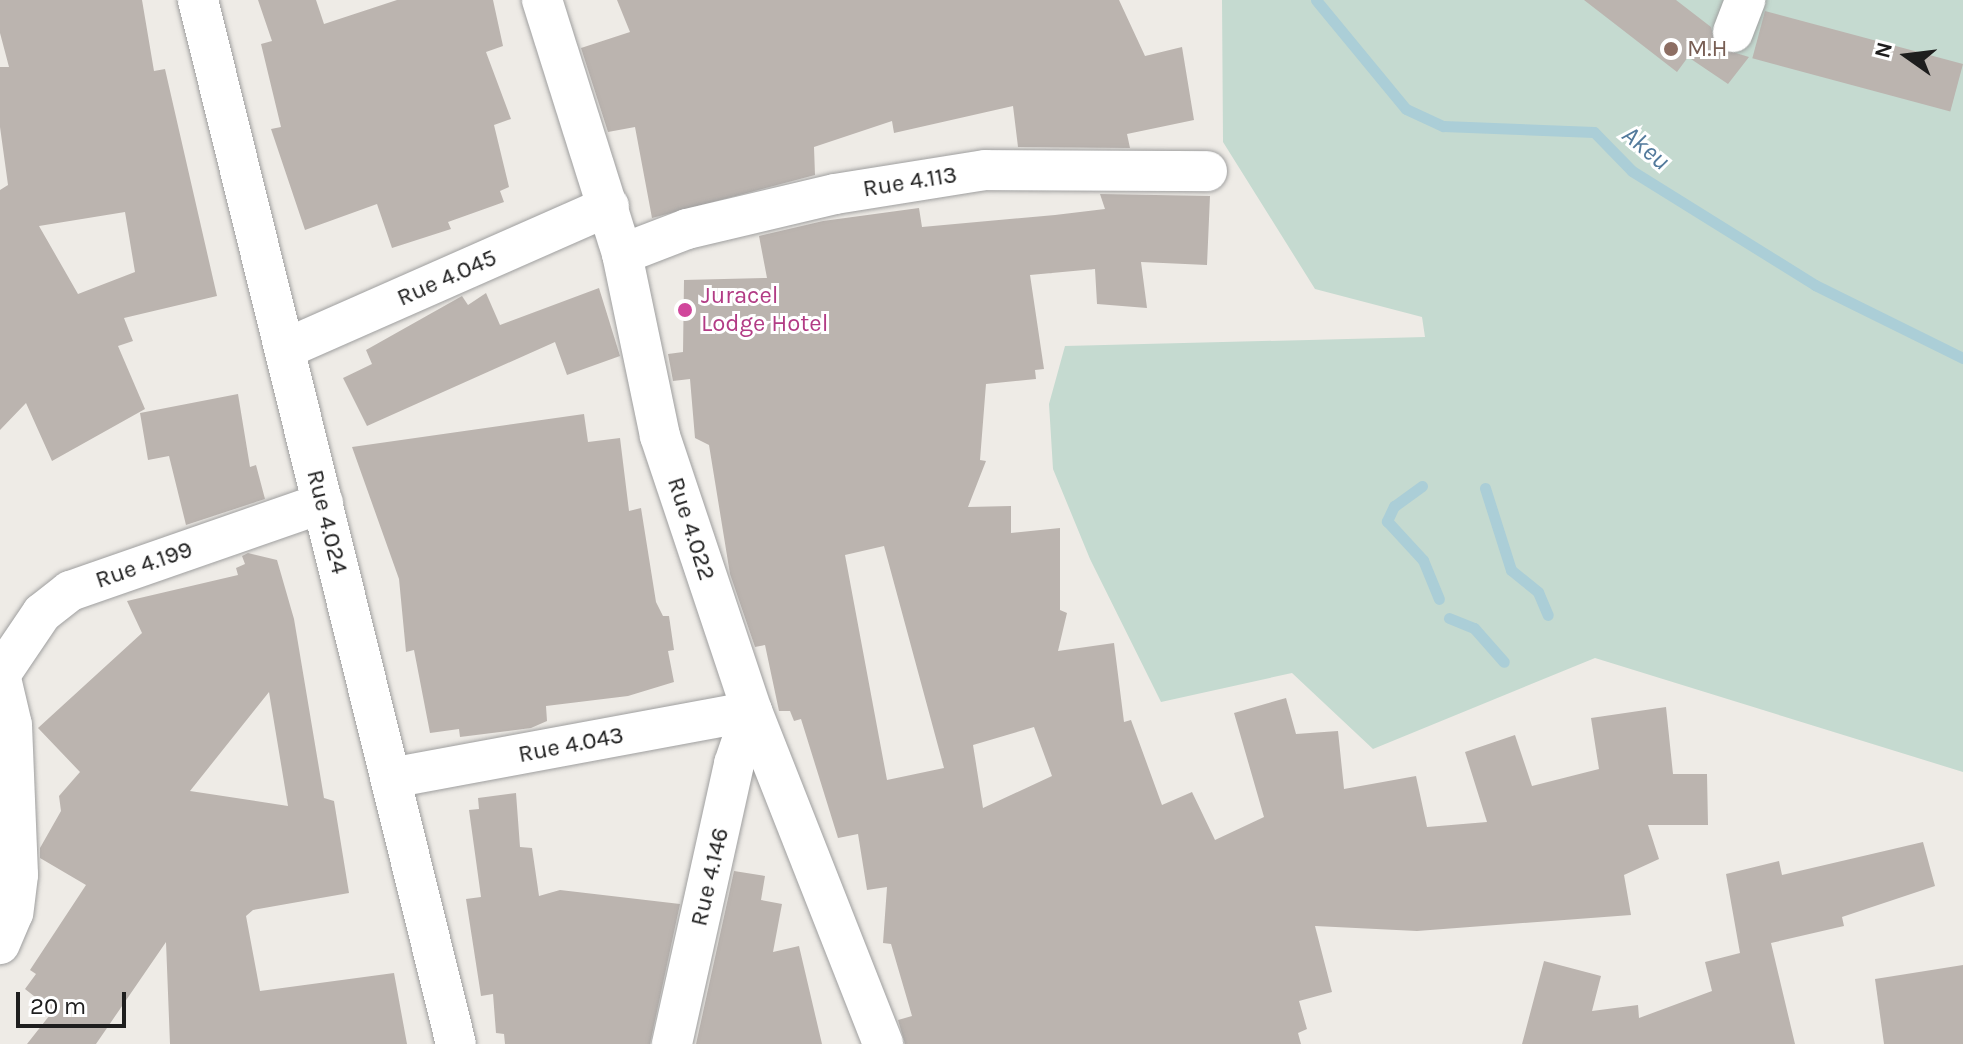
<!DOCTYPE html>
<html>
<head>
<meta charset="utf-8">
<style>
	body { margin:0 }
	#map { position:relative; width:1963px; height:1044px; overflow:hidden; background:#eeebe6; font-family:Karla,sans-serif }
	div>[style] { position:absolute }
	[style*='--x'] { left:calc(var(--x)*1px); top:calc(var(--y)*1px); width:calc(var(--w)*1px); rotate:calc(var(--a)*1deg) }
	.wetland>* { inset:0; background:#c5dad0 }
	.stream>* { height:11px; margin:-5.5px; padding:0 5.5px; transform-origin:5.5px; border-radius:5.5px; background:#abced7 }
	.building>* { inset:0; background:#bbb4af; transform-origin:0 0 }
	.roads { filter:drop-shadow(0 0 2px #9f9f9f) drop-shadow(0 0 2px #9f9f9f) }
	.minor>* { height:40px; margin:-20px; padding:0 20px; transform-origin:20px; border-radius:20px; background:#fff }
	.dots>* { width:22px; height:22px; translate:-50% -50%; box-sizing:border-box; border:4px solid #fff; border-radius:50% }
	span { translate:-50% -50%; white-space:nowrap; text-align:center; line-height:1.15; -webkit-text-stroke:6px #fff; paint-order:stroke }
	.education-label { font-size:24px; color:#785e54 }
	.left { translate:0 -50%; text-align:left }
	.street-label { font-size:24px; color:#1e1e1e }
	.hotel-label { font-size:24px; color:#b23c85 }
	.water-label { font-size:26px; color:#537a9c; font-style:italic }
	.north { position:absolute; left:1867px; top:16px; width:80px; height:80px; -webkit-text-stroke:6px #fff; paint-order:stroke; rotate:284deg; font-size:22px; font-weight:700; line-height:32px; text-align:center; color:#1e1e1e }
	.north::after { content:''; display:block; margin:auto; width:28px; height:36px; background:#1e1e1e; clip-path:polygon(50% 0,100% 100%,50% 72%,0 100%) }
	.scale { position:absolute; left:16px; top:992px; width:110px; height:36px; box-sizing:border-box; border:4px solid #1e1e1e; border-top:0; padding-left:10px; font-size:24px; line-height:28px; white-space:nowrap; color:#1e1e1e; -webkit-text-stroke:6px #fff; paint-order:stroke }
</style>
</head>
<body>
<div id="map">
	<div class="wetland">
		<div style="clip-path:polygon(1222px 0,1963px 0,1963px 772px,1595px 658px,1373px 749px,1292px 673px,1161px 702px,1090px 559px,1053px 469px,1049px 404px,1065px 346px,1425px 337px,1422px 317px,1315px 289px,1223px 142px)"></div>
	</div>
	<div class="stream">
		<div style="--x:1316;--y:0;--w:141;--a:50.5"></div>
		<div style="--x:1406;--y:109;--w:41;--a:24.7"></div>
		<div style="--x:1443;--y:126;--w:151;--a:2.3"></div>
		<div style="--x:1594;--y:132;--w:54;--a:45.7"></div>
		<div style="--x:1632;--y:171;--w:216;--a:31.9"></div>
		<div style="--x:1815;--y:285;--w:165;--a:26.3"></div>
		<div style="--x:1422;--y:486;--w:34;--a:144"></div>
		<div style="--x:1394;--y:506;--w:17;--a:115"></div>
		<div style="--x:1387;--y:521;--w:53;--a:47.3"></div>
		<div style="--x:1423;--y:560;--w:42;--a:67.7"></div>
		<div style="--x:1485;--y:488;--w:86;--a:72.4"></div>
		<div style="--x:1511;--y:570;--w:35;--a:39"></div>
		<div style="--x:1538;--y:592;--w:25;--a:67"></div>
		<div style="--x:1449;--y:618;--w:27;--a:22"></div>
		<div style="--x:1474;--y:628;--w:45;--a:48.6"></div>
	</div>
	<div class="building">
		<div style="clip-path:polygon(evenodd,0 0,142px 0,154px 71px,165px 69px,217px 296px,124px 318px,133px 341px,118px 346px,145px 409px,52px 461px,26px 403px,0 430px,0 190px,8px 185px,0 127px,0 67px,9px 67px,0 33px,0 0,125px 212px,135px 272px,78px 294px,39px 226px,125px 212px)"></div>
		<div style="clip-path:polygon(258px 0,316px 0,324px 24px,397px 0,493px 0,503px 46px,486px 52px,511px 119px,494px 125px,509px 187px,500px 191px,504px 202px,448px 222px,451px 229px,392px 248px,377px 204px,305px 230px,271px 129px,281px 127px,261px 44px,272px 41px)"></div>
		<div style="clip-path:polygon(617px 0,1119px 0,1145px 56px,1182px 47px,1194px 120px,1127px 134px,1130px 148px,1018px 147px,1013px 106px,894px 133px,892px 121px,814px 147px,815px 175px,652px 218px,635px 127px,608px 132px,581px 48px,630px 32px)"></div>
		<div style="clip-path:polygon(1584px 0,1676px 0,1711px 27px,1716px 47px,1749px 57px,1728px 84px,1688px 57px,1677px 72px)"></div>
		<div style="left:1765px;top:11px;width:205px;height:49px;rotate:15deg"></div>
		<div style="clip-path:polygon(evenodd,1100px 194px,1210px 196px,1207px 265px,1141px 262px,1147px 308px,1097px 304px,1095px 269px,1030px 275px,1044px 369px,1035px 370px,1036px 379px,986px 384px,980px 460px,986px 461px,968px 507px,1011px 506px,1011px 533px,1060px 528px,1060px 610px,1067px 613px,1058px 651px,1114px 643px,1124px 722px,1131px 720px,1162px 805px,1192px 792px,1215px 840px,1264px 817px,1234px 713px,1286px 698px,1296px 734px,1338px 731px,1344px 789px,1416px 776px,1427px 827px,1487px 822px,1465px 752px,1515px 735px,1532px 786px,1599px 769px,1591px 718px,1666px 707px,1673px 774px,1707px 774px,1708px 825px,1648px 825px,1659px 859px,1624px 875px,1631px 915px,1417px 931px,1315px 926px,1332px 992px,1299px 1001px,1307px 1029px,1298px 1033px,1301px 1044px,905px 1044px,898px 1020px,912px 1016px,891px 944px,883px 943px,887px 887px,867px 890px,858px 834px,838px 838px,801px 719px,794px 721px,790px 711px,779px 711px,765px 645px,755px 647px,730px 574px,709px 445px,695px 438px,690px 379px,673px 381px,668px 354px,683px 352px,684px 280px,767px 278px,759px 236px,823px 221px,919px 208px,922px 227px,1055px 215px,1105px 209px,1100px 194px,884px 546px,944px 768px,887px 780px,845px 555px,884px 546px,1100px 194px,1034px 727px,1052px 776px,983px 808px,973px 745px,1034px 727px)"></div>
		<div style="clip-path:polygon(599px 288px,620px 356px,567px 375px,555px 342px,367px 426px,343px 378px,372px 364px,366px 350px,462px 296px,468px 305px,486px 293px,500px 325px)"></div>
		<div style="clip-path:polygon(238px 394px,250px 467px,256px 465px,265px 499px,186px 525px,169px 456px,148px 460px,140px 413px)"></div>
		<div style="clip-path:polygon(584px 414px,588px 442px,620px 438px,629px 511px,641px 508px,656px 602px,663px 616px,669px 616px,674px 650px,668px 651px,674px 682px,628px 696px,546px 706px,547px 721px,531px 728px,460px 737px,459px 729px,430px 733px,414px 650px,406px 652px,399px 579px,352px 447px)"></div>
		<div style="clip-path:polygon(evenodd,248px 553px,277px 560px,294px 619px,324px 798px,334px 801px,349px 893px,253px 910px,246px 916px,260px 991px,394px 973px,407px 1044px,170px 1044px,166px 942px,96px 1044px,27px 1044px,53px 1011px,25px 989px,36px 974px,30px 970px,86px 885px,40px 858px,40px 848px,61px 811px,59px 796px,80px 772px,38px 728px,142px 633px,127px 601px,238px 575px,236px 568px,245px 564px,242px 556px,248px 553px,269px 692px,288px 806px,190px 791px,269px 692px)"></div>
		<div style="clip-path:polygon(516px 793px,520px 847px,532px 848px,539px 896px,560px 890px,680px 904px,650px 1044px,505px 1044px,504px 1034px,496px 1033px,493px 994px,481px 996px,466px 899px,481px 897px,469px 810px,479px 809px,478px 798px)"></div>
		<div style="clip-path:polygon(1923px 842px,1935px 886px,1842px 917px,1844px 926px,1771px 943px,1795px 1044px,1522px 1044px,1544px 961px,1601px 976px,1592px 1011px,1638px 1005px,1639px 1018px,1712px 991px,1705px 962px,1740px 953px,1726px 874px,1779px 861px,1782px 875px)"></div>
		<div style="clip-path:polygon(734px 871px,765px 876px,761px 900px,782px 904px,773px 952px,799px 946px,822px 1044px,696px 1044px)"></div>
		<div style="clip-path:polygon(1963px 965px,1963px 1044px,1884px 1044px,1875px 979px)"></div>
	</div>
	<div class="roads">
		<div class="minor">
			<div style="--x:198;--y:0;--w:1075;--a:76.12"></div>
			<div style="--x:542;--y:0;--w:266;--a:72.5"></div>
			<div style="--x:622;--y:254;--w:186;--a:78.2"></div>
			<div style="--x:660;--y:436;--w:290;--a:71.5"></div>
			<div style="--x:752;--y:711;--w:358;--a:68.5"></div>
			<div style="--x:1733;--y:32;--w:34;--a:-69"></div>
			<div style="--x:622;--y:254;--w:70;--a:-21"></div>
			<div style="--x:687;--y:229;--w:152;--a:-13.3"></div>
			<div style="--x:835;--y:194;--w:152;--a:-9.1"></div>
			<div style="--x:985;--y:170;--w:222;--a:0.3"></div>
			<div style="--x:285;--y:349;--w:354;--a:-23.8"></div>
			<div style="--x:0;--y:674;--w:52;--a:76.8"></div>
			<div style="--x:12;--y:725;--w:150;--a:87.7"></div>
			<div style="--x:18;--y:875;--w:38;--a:97"></div>
			<div style="--x:13;--y:913;--w:34;--a:113"></div>
			<div style="--x:0;--y:675;--w:75;--a:-55.9"></div>
			<div style="--x:42;--y:613;--w:36;--a:-38"></div>
			<div style="--x:70;--y:591;--w:268;--a:-19.2"></div>
			<div style="--x:391;--y:778;--w:367;--a:-10.5"></div>
			<div style="--x:752;--y:711;--w:56;--a:108.8"></div>
			<div style="--x:734;--y:764;--w:287;--a:102.5"></div>
		</div>
	</div>
	<div class="dots">
		<div style="left:1671px;top:49px;background:#8d6e63"></div>
		<div style="left:685px;top:310px;background:#d1479c"></div>
	</div>
	<div class="education-label">
		<span class="left" style="left:1687px;top:49px">M.H</span>
	</div>
	<div class="street-label">
		<span style="left:910px;top:182px;rotate:-9deg">Rue 4.113</span>
		<span style="left:447px;top:278px;rotate:-24deg">Rue 4.045</span>
		<span style="left:327px;top:522px;rotate:76deg">Rue 4.024</span>
		<span style="left:691px;top:529px;rotate:72deg">Rue 4.022</span>
		<span style="left:144px;top:565px;rotate:-19deg">Rue 4.199</span>
		<span style="left:571px;top:745px;rotate:-11deg">Rue 4.043</span>
		<span style="left:710px;top:877px;rotate:-77deg">Rue 4.146</span>
	</div>
	<div class="hotel-label">
		<span class="left" style="left:701px;top:310px">Juracel<br>Lodge Hotel</span>
	</div>
	<div class="water-label">
		<span style="left:1646px;top:148px;rotate:40deg">Akeu</span>
	</div>
	<div class="north">N</div>
	<div class="scale">20 m</div>
</div>
</body>
</html>
